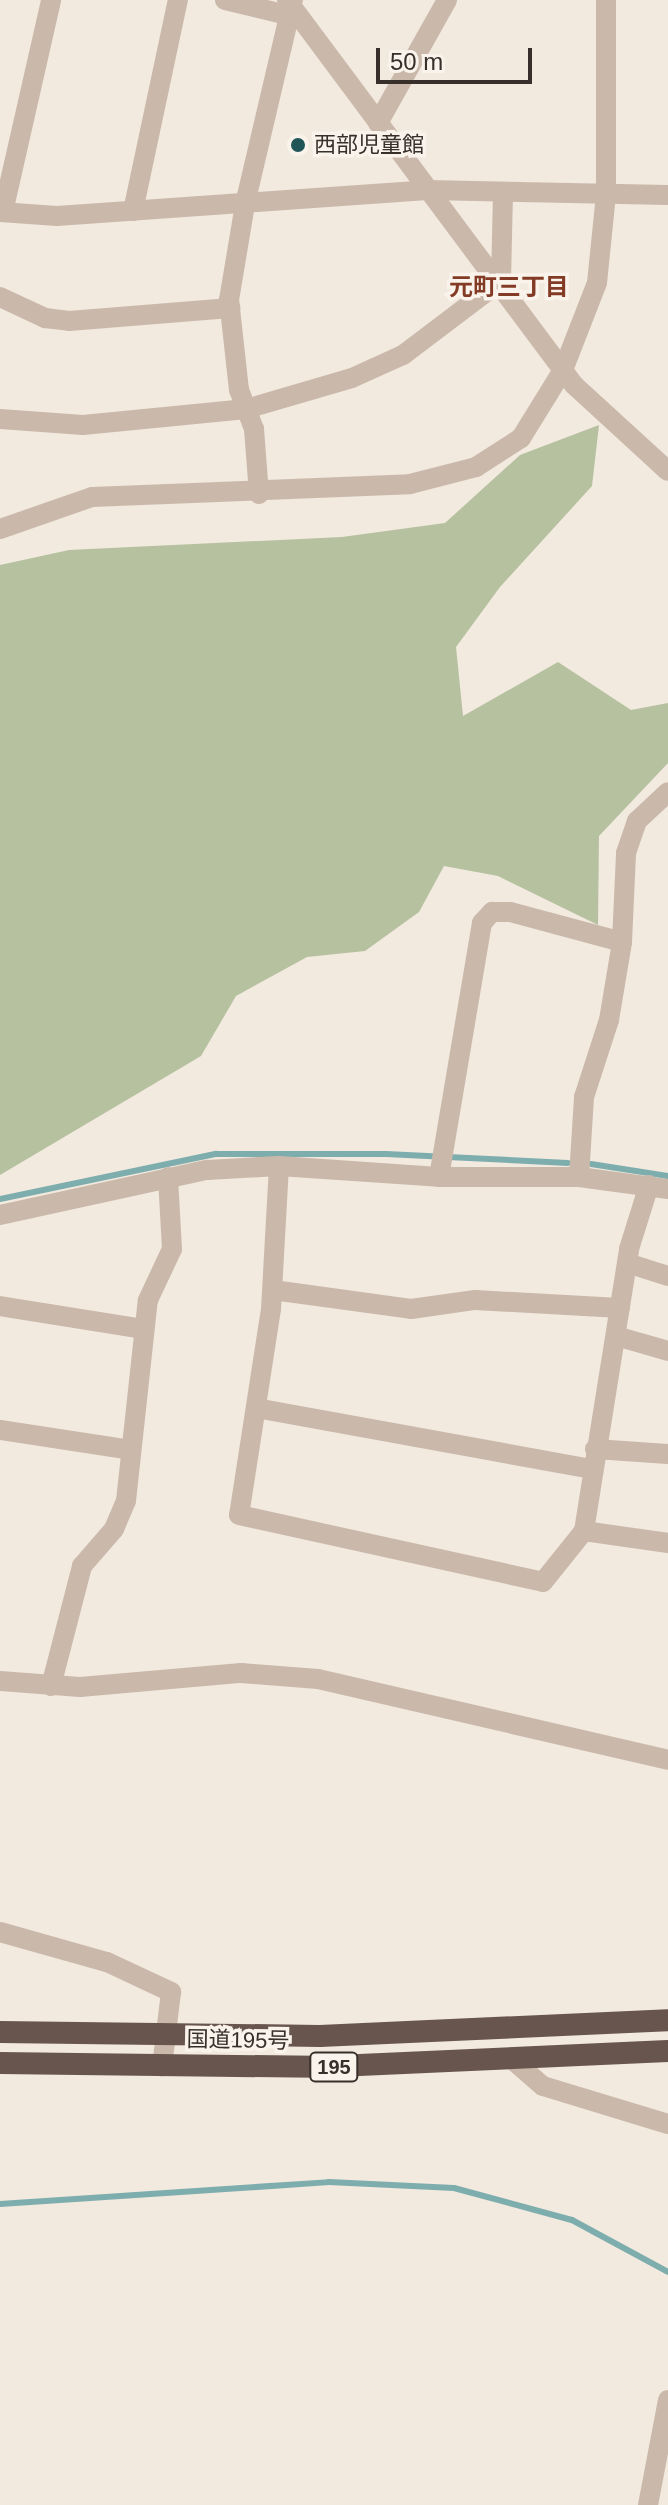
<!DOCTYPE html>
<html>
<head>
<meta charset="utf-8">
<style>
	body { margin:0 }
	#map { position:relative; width:668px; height:2505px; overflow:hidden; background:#f2e9df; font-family:Helvetica,"Noto Sans JP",sans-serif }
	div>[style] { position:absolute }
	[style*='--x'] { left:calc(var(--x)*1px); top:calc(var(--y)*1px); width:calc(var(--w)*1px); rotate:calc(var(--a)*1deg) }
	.green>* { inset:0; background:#b6c19f }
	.stream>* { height:6px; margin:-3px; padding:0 3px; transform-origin:3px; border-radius:3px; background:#7eadae }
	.minor>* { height:20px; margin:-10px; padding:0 10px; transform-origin:10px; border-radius:10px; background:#cab9ab }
	.tertiary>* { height:20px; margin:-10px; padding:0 10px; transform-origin:10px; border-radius:10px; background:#cab9ab }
	.trunk>* { height:22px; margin:-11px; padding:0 11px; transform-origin:11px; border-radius:11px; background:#68564e }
	.dots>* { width:22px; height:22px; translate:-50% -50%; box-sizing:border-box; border:4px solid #f9f3eb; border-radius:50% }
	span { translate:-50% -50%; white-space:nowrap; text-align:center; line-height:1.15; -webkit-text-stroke:7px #f9f3eb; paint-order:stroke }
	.shield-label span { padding:2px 6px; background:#f9f3eb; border:2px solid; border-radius:6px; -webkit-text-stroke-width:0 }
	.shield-label { font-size:20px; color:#382e2a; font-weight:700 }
	.poi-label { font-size:22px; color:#382e2a }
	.left { translate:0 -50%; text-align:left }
	.street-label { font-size:22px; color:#382e2a }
	.neighbourhood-label { font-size:24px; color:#843b26; font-weight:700 }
	.scale { position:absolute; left:376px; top:48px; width:156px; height:36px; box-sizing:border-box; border:4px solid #382e2a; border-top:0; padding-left:10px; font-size:24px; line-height:28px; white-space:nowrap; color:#382e2a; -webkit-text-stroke:6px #f9f3eb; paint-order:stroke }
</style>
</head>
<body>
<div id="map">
	<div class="green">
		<div style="clip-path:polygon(599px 425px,592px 486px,500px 587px,456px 647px,463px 716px,558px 662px,631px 710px,668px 703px,668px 763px,599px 836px,598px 925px,498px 876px,444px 866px,419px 912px,365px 951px,307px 957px,236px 996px,201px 1056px,0 1175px,0 565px,69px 550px,342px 537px,445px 523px,520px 455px)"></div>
	</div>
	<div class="stream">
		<div style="--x:591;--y:1164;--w:78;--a:8.9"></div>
		<div style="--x:0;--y:1199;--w:221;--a:-11.8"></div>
		<div style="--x:216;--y:1154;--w:170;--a:0"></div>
		<div style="--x:386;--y:1154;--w:182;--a:2.8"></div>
		<div style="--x:0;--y:2204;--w:330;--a:-3.8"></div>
		<div style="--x:329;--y:2182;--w:125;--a:2.7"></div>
		<div style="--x:454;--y:2188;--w:122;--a:15.2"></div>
		<div style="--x:572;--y:2220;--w:109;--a:28.4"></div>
	</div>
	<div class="minor">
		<div style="--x:225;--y:0;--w:64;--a:13.6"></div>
		<div style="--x:378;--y:123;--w:141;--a:-60.7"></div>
		<div style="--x:133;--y:211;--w:216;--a:-78"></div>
		<div style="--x:0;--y:212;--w:57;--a:4"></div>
		<div style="--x:57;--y:216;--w:371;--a:-4"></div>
		<div style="--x:427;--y:190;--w:241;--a:1.2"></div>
		<div style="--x:3;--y:212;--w:217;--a:-77.2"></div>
		<div style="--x:0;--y:297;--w:50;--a:25"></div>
		<div style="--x:45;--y:318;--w:24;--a:7"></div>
		<div style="--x:69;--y:321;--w:162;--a:-4.6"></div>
		<div style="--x:0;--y:419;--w:83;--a:4.1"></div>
		<div style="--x:83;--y:425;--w:164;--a:-5.6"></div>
		<div style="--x:246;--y:409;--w:110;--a:-16.3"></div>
		<div style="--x:352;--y:378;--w:56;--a:-24.3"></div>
		<div style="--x:403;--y:355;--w:123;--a:-37.1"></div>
		<div style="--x:501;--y:281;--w:89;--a:-88.7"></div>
		<div style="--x:259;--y:494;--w:65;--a:-94.4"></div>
		<div style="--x:254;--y:429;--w:42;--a:-111"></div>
		<div style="--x:239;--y:390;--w:91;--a:-96.3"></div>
		<div style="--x:229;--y:300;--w:97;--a:-80.5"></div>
		<div style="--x:245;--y:204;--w:210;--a:-76.8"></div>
		<div style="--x:0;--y:529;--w:97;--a:-19.2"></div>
		<div style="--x:92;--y:497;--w:318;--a:-2.3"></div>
		<div style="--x:410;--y:484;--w:68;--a:-14.4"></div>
		<div style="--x:476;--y:467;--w:54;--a:-32.8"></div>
		<div style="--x:521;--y:438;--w:80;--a:-58.3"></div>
		<div style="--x:563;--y:370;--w:93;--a:-68.7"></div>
		<div style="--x:597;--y:283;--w:89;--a:-84.2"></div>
		<div style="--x:606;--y:194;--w:194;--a:-90"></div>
		<div style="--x:279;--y:1166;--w:143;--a:93.2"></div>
		<div style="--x:271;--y:1309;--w:208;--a:98.8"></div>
		<div style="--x:239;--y:1515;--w:311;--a:12.4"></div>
		<div style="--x:543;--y:1582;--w:65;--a:-51.2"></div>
		<div style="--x:584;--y:1531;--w:286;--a:-80.9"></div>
		<div style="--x:629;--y:1249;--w:67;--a:-72.6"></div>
		<div style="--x:439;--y:1177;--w:258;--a:-80.4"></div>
		<div style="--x:482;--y:923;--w:15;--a:-48"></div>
		<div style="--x:492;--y:912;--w:18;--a:0"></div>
		<div style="--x:510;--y:912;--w:116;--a:15"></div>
		<div style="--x:579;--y:1177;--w:80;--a:-86.4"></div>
		<div style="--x:584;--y:1097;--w:81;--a:-72"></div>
		<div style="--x:609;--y:1020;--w:79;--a:-80.5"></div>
		<div style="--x:622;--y:942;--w:89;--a:-87.4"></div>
		<div style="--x:626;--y:853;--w:34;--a:-71"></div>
		<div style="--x:637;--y:821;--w:42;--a:-43.1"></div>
		<div style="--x:0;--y:1215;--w:212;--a:-12.3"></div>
		<div style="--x:207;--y:1170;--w:72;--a:-3.2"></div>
		<div style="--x:279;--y:1166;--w:160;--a:3.9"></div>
		<div style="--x:439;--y:1177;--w:140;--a:0"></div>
		<div style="--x:579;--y:1177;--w:90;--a:7.7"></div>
		<div style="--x:627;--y:1263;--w:43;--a:17.6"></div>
		<div style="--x:273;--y:1290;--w:139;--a:7.8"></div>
		<div style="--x:411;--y:1309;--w:65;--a:-8"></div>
		<div style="--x:475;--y:1300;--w:145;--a:3.2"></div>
		<div style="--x:0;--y:1306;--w:146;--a:9.1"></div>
		<div style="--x:616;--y:1336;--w:54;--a:16.1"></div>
		<div style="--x:256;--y:1408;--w:341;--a:10.3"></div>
		<div style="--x:0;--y:1430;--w:132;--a:8.7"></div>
		<div style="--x:595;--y:1449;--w:73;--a:3.9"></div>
		<div style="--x:584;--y:1531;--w:85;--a:8.1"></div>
		<div style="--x:0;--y:1681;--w:80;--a:4.3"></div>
		<div style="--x:80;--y:1687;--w:162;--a:-5"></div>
		<div style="--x:241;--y:1673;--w:77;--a:4.5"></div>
		<div style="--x:318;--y:1679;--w:359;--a:13"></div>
		<div style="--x:51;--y:1686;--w:124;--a:-75.5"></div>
		<div style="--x:82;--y:1566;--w:49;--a:-49.1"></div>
		<div style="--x:114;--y:1529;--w:30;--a:-67"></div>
		<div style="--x:126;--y:1501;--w:202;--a:-83.8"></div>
		<div style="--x:148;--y:1300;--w:56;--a:-64.8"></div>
		<div style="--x:172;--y:1249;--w:72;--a:-93.2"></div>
		<div style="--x:0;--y:1932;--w:111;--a:15.7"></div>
		<div style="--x:107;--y:1962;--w:71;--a:25.1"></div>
		<div style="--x:171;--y:1992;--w:75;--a:96.9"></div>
		<div style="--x:514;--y:2061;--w:38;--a:41"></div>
		<div style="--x:543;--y:2086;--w:131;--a:16.9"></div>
		<div style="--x:648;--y:2505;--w:107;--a:-79.2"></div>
	</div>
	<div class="tertiary">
		<div style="--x:287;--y:0;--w:480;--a:53.3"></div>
		<div style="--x:574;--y:385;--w:127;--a:42.5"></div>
	</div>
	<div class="trunk">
		<div style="--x:0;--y:2032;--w:320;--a:0.7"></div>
		<div style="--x:320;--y:2036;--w:348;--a:-2.6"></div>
		<div style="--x:0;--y:2063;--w:315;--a:0.7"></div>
		<div style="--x:315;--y:2067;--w:353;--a:-2.6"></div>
	</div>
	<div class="dots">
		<div style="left:298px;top:145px;background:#205558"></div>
	</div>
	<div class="shield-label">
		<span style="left:334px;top:2067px">195</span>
	</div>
	<div class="poi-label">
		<span class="left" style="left:314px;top:145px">西部児童館</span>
	</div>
	<div class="street-label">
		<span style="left:238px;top:2040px;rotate:1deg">国道195号</span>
	</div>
	<div class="neighbourhood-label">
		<span style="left:509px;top:287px">元町三丁目</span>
	</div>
	<div class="scale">50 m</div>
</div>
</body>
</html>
